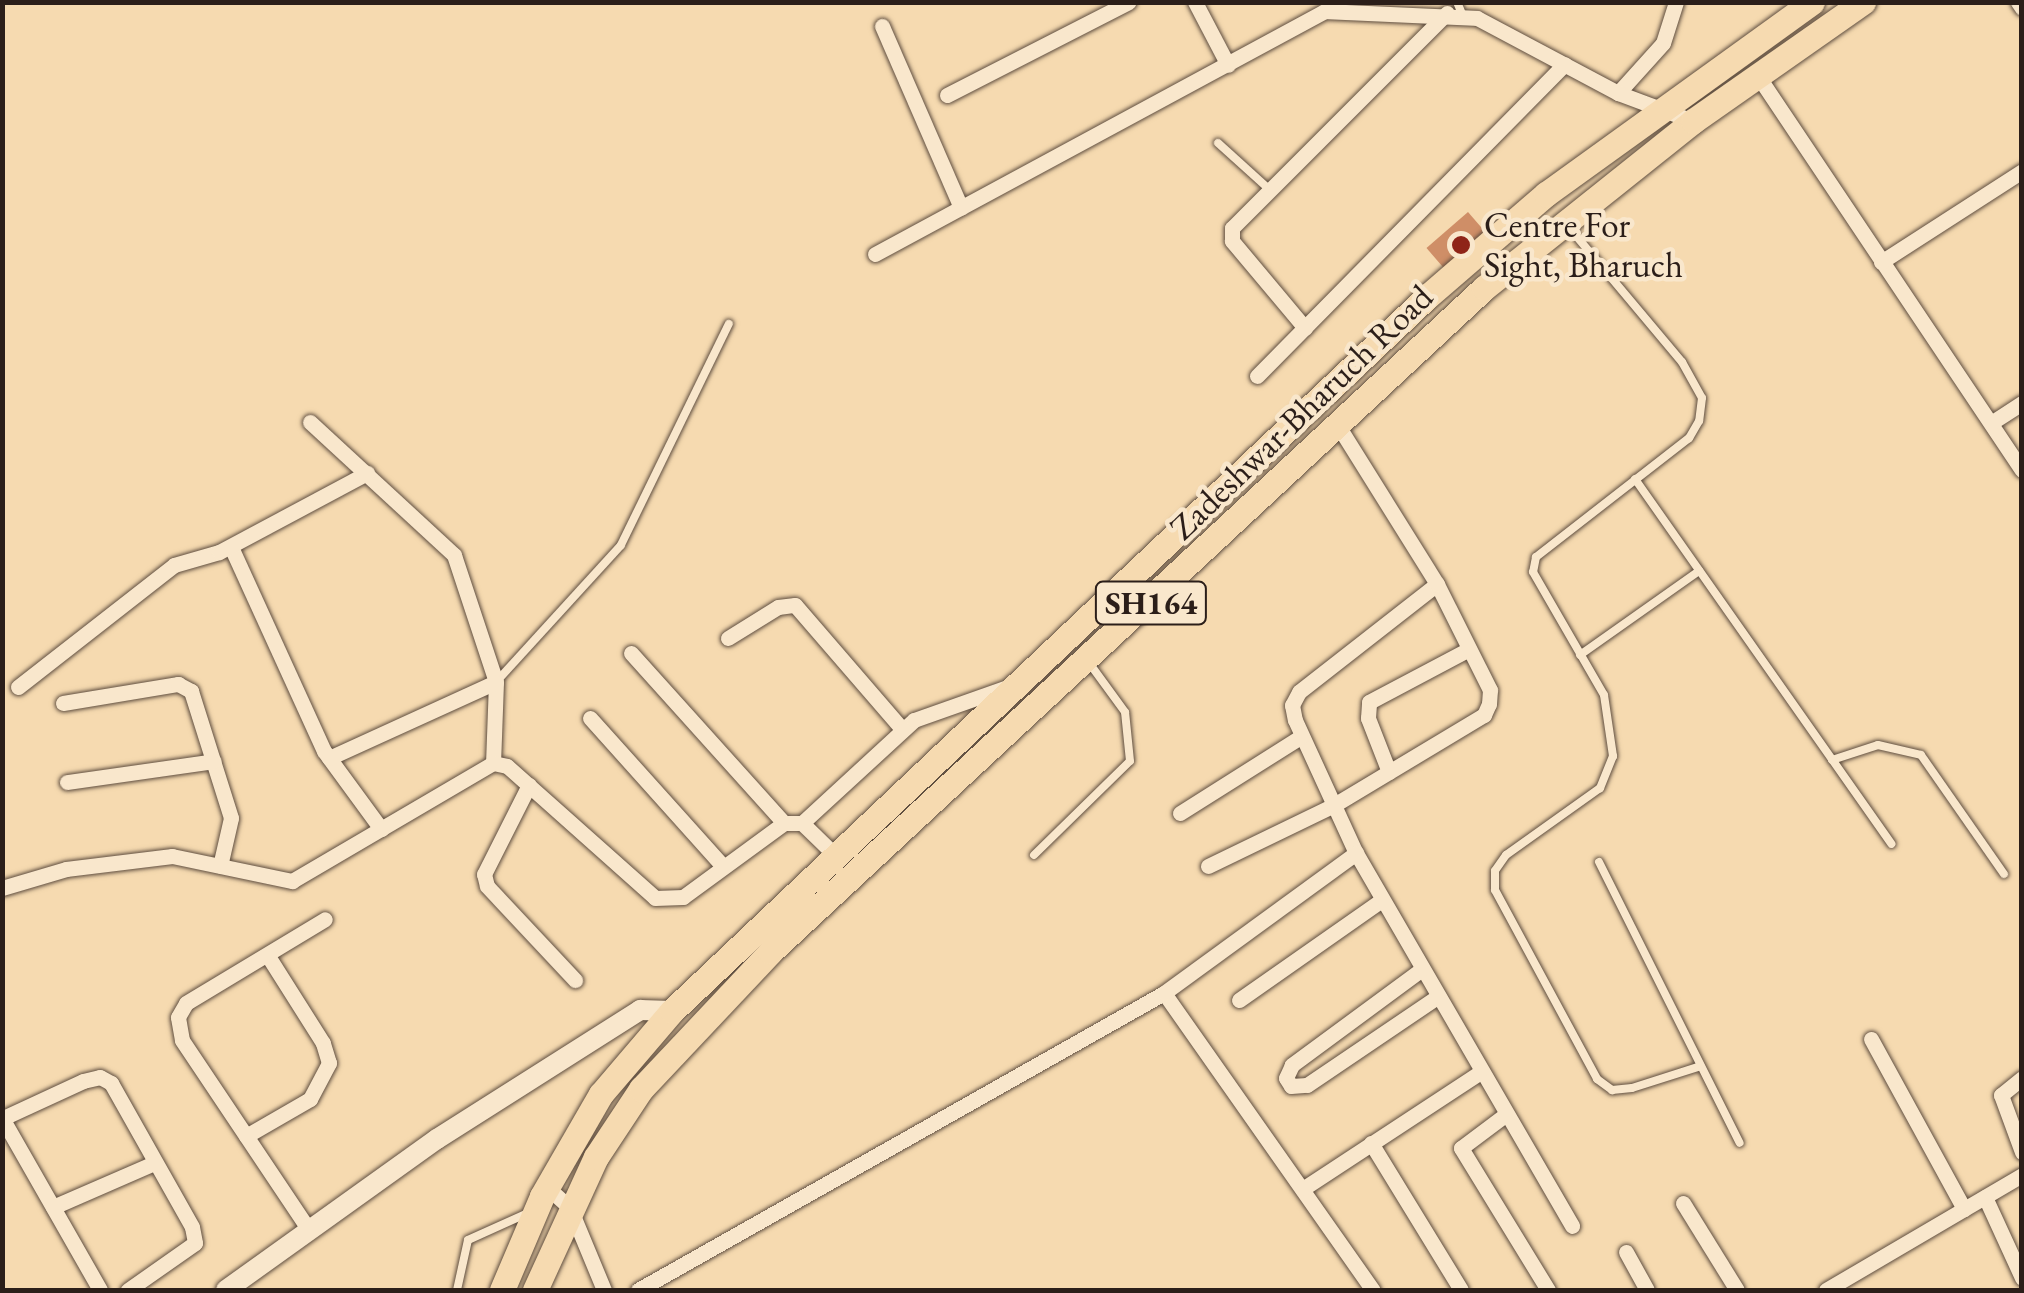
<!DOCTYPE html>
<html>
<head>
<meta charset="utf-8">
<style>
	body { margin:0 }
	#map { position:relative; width:2024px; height:1293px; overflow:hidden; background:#f6dab0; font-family:"EB Garamond",serif }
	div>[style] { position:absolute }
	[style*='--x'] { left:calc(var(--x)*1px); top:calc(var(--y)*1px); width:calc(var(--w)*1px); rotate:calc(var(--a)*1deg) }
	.building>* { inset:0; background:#cf8e67; transform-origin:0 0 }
	.roads { filter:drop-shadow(0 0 2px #5e4d3f) drop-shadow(0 0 2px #5e4d3f) }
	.service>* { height:8px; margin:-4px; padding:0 4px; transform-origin:4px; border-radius:4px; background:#f9e7cc }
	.minor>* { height:15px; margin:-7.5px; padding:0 7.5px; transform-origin:7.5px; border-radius:7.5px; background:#f9e7cc }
	.tertiary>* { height:20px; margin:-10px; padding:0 10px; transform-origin:10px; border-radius:10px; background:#f9e7cc }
	.primary>* { height:25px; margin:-12.5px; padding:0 12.5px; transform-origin:12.5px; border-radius:12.5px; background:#f6dab0 }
	.dots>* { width:28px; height:28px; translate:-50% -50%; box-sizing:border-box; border:5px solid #f9e7cc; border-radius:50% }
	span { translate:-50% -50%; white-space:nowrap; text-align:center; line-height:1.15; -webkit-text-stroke:9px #f9e7cc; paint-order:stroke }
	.shield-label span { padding:2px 8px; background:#f9e7cc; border:2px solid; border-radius:8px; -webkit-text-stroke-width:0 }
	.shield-label { font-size:32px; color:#2b1e19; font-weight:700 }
	.poi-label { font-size:35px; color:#2b1e19 }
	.left { translate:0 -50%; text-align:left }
	.street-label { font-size:35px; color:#2b1e19 }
	.frame { position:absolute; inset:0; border:5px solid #2b1e19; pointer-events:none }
</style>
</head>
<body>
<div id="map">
	<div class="building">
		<div style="left:1468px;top:212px;width:28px;height:55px;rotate:49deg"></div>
	</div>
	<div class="roads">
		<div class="service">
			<div style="--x:1457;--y:2;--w:13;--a:67"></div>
			<div style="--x:1218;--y:143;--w:70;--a:42.1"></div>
			<div style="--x:1567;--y:225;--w:179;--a:50"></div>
			<div style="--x:1682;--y:362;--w:41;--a:60.9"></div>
			<div style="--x:1702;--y:398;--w:23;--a:97"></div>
			<div style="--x:1699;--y:421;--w:20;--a:120"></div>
			<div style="--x:1689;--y:438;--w:194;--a:142.1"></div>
			<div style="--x:1536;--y:557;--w:15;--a:101"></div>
			<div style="--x:1533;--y:572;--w:142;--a:60"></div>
			<div style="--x:1604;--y:695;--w:62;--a:81.6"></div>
			<div style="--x:1613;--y:756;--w:35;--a:112"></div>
			<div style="--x:1600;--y:788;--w:115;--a:144.5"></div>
			<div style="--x:1506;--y:855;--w:19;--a:125"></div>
			<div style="--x:1495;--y:871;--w:19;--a:90"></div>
			<div style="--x:1495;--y:890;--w:215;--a:61.6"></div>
			<div style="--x:1597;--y:1079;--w:19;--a:36"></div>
			<div style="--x:1612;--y:1090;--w:20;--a:-6"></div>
			<div style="--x:1632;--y:1088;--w:72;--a:-17.7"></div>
			<div style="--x:1635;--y:479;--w:446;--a:54.9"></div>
			<div style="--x:1580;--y:655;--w:146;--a:-35.2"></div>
			<div style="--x:496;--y:682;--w:185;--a:-47.6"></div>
			<div style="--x:621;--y:545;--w:246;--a:-64"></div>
			<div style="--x:1832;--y:760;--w:48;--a:-18.1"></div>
			<div style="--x:1878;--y:745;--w:44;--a:13.1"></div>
			<div style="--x:1921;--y:755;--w:145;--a:55.1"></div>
			<div style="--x:1034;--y:855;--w:134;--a:-44.4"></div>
			<div style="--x:1130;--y:761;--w:49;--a:-95.8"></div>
			<div style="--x:1125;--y:712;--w:59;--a:-126.1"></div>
			<div style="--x:1599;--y:862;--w:314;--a:63.4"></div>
			<div style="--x:457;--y:1290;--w:51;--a:-77.6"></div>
			<div style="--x:468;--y:1240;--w:66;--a:-24.2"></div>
		</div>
		<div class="minor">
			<div style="--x:1195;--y:2;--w:71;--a:62.4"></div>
			<div style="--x:2018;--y:2;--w:7;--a:56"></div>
			<div style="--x:882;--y:26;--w:198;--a:66.5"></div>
			<div style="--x:1758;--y:76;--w:474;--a:56.2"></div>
			<div style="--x:1618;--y:93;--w:67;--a:-48"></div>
			<div style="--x:1663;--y:43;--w:43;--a:-72.4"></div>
			<div style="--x:947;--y:95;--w:204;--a:-27.1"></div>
			<div style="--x:875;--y:254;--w:511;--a:-28.37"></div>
			<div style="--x:1325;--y:11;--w:152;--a:2.6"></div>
			<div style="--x:1477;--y:18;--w:160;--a:28"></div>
			<div style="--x:1618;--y:93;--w:80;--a:20.5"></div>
			<div style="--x:1881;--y:262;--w:168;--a:-32.8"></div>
			<div style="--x:1305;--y:328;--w:114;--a:-130"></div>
			<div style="--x:1232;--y:241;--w:13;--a:-90"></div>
			<div style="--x:1232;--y:228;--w:304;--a:-45"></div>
			<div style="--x:1257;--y:376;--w:438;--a:-45.4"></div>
			<div style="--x:310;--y:422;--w:196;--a:42.7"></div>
			<div style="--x:454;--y:555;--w:134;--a:71.7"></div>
			<div style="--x:496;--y:682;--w:81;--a:92.1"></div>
			<div style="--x:1991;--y:423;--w:37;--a:-33"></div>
			<div style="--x:231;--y:547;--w:224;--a:65.5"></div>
			<div style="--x:324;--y:751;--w:97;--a:53.8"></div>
			<div style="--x:1437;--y:584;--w:175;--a:142"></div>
			<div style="--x:1299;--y:692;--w:15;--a:118"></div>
			<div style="--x:1292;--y:705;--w:15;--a:79"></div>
			<div style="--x:1295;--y:720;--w:146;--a:65.4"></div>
			<div style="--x:1356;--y:853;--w:431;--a:59.9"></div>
			<div style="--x:728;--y:638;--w:59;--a:-31.8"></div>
			<div style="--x:778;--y:607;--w:17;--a:-7"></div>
			<div style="--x:795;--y:605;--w:164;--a:49.2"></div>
			<div style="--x:631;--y:653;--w:229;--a:48"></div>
			<div style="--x:18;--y:687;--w:198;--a:-38"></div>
			<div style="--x:174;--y:565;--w:47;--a:-16.1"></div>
			<div style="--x:219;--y:552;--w:168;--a:-28.1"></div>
			<div style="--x:63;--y:703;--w:117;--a:-9.4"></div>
			<div style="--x:178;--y:684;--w:15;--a:28"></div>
			<div style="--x:191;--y:691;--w:133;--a:72.5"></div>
			<div style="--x:231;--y:818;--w:49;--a:102.9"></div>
			<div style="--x:590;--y:718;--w:199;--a:48.1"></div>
			<div style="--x:329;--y:758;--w:183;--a:-24.5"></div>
			<div style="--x:1389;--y:772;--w:58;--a:-111.3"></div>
			<div style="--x:1368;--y:718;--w:16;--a:-86"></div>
			<div style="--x:1369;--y:702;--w:113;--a:-27.9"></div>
			<div style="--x:67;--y:782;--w:148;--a:-8.1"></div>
			<div style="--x:529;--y:785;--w:100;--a:116.8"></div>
			<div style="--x:484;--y:874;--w:12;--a:76"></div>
			<div style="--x:487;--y:886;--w:129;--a:46.9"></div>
			<div style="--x:1180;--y:813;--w:144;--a:-32.3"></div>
			<div style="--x:802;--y:823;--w:152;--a:-42.6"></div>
			<div style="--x:914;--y:720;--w:99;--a:-19.5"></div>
			<div style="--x:1208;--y:866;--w:140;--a:-25.8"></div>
			<div style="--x:1334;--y:805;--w:175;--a:-31"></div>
			<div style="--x:1484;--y:715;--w:12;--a:-66"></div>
			<div style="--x:1489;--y:704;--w:14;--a:-86"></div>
			<div style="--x:1490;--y:690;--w:119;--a:-116.6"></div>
			<div style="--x:1437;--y:584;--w:192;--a:-122"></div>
			<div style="--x:2;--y:888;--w:67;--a:-16.5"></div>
			<div style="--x:66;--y:869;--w:107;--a:-7"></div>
			<div style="--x:172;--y:856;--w:123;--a:11.8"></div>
			<div style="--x:292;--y:881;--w:233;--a:-30.4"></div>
			<div style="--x:493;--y:763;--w:14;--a:12"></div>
			<div style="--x:507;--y:766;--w:198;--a:41.7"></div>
			<div style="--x:655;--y:898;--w:28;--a:-2"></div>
			<div style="--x:683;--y:897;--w:125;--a:-36.2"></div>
			<div style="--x:784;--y:823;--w:18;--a:0"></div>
			<div style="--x:802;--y:823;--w:46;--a:44.1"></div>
			<div style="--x:1422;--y:969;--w:162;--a:143.6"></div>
			<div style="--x:1292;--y:1065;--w:14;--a:115"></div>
			<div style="--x:1286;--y:1078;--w:9;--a:58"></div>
			<div style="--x:1291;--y:1086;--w:16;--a:-4"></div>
			<div style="--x:1307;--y:1085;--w:157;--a:-34.1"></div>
			<div style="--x:1164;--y:993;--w:363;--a:54.9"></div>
			<div style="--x:1239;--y:1000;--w:174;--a:-35"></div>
			<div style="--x:1871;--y:1039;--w:194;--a:61.3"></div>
			<div style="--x:2022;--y:1078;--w:27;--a:141"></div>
			<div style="--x:2001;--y:1095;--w:61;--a:69.8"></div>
			<div style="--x:1505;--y:1115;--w:55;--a:143.1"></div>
			<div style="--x:1461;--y:1148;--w:167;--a:58.5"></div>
			<div style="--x:2;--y:1118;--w:198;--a:60.3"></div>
			<div style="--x:3;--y:1118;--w:88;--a:-24.8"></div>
			<div style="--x:83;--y:1081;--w:17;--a:-13"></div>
			<div style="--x:100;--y:1077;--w:13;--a:29"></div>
			<div style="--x:111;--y:1083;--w:165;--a:60.6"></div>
			<div style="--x:192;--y:1227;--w:16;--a:79"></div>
			<div style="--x:195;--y:1243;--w:82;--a:145"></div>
			<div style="--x:246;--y:1136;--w:74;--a:-30"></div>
			<div style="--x:310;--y:1099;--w:41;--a:-62.2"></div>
			<div style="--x:329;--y:1063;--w:21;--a:-107"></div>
			<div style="--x:323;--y:1043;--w:103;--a:-122.3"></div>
			<div style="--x:1371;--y:1143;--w:172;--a:58.5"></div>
			<div style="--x:548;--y:1188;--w:30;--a:42"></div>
			<div style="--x:570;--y:1208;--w:89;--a:67.5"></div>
			<div style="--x:1304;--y:1188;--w:209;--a:-33.3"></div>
			<div style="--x:1985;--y:1197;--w:89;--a:65.4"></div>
			<div style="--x:1683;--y:1203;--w:102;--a:58.2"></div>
			<div style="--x:53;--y:1207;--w:110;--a:-23.5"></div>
			<div style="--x:307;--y:1227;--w:225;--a:-123.8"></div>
			<div style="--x:182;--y:1040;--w:23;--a:-100"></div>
			<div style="--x:178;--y:1017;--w:16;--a:-60"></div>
			<div style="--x:186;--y:1003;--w:162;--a:-31.1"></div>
			<div style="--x:1626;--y:1252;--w:43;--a:61.1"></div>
			<div style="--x:638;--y:1290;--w:604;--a:-29.45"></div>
			<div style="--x:1164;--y:993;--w:238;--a:-36.1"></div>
			<div style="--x:1826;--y:1290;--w:227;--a:-30.4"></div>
		</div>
		<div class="tertiary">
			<div style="--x:226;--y:1290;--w:259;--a:-35.6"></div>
			<div style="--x:437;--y:1139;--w:241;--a:-32.4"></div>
			<div style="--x:640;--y:1010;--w:32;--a:2"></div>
		</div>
		<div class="primary">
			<div style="--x:502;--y:1290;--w:102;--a:-66.9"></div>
			<div style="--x:542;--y:1196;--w:118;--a:-60"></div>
			<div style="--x:601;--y:1094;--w:109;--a:-49.5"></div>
			<div style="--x:672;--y:1011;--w:1042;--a:-43.41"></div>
			<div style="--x:1429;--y:295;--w:155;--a:-40.8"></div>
			<div style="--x:1546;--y:194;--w:328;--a:-35.8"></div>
			<div style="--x:535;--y:1290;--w:146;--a:-65.4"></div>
			<div style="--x:596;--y:1157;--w:82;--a:-56.5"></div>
			<div style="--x:641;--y:1089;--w:188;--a:-46.7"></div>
			<div style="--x:770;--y:952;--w:975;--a:-42.92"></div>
			<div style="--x:1484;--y:288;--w:268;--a:-38.6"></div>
			<div style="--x:1693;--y:121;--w:208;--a:-35"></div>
		</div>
	</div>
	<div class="dots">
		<div style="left:1461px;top:245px;background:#8f2418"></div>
	</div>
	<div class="shield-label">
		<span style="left:1151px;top:603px">SH164</span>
	</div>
	<div class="poi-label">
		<span class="left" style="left:1484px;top:245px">Centre For<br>Sight, Bharuch</span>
	</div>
	<div class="street-label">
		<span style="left:1301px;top:412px;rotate:-44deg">Zadeshwar-Bharuch Road</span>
	</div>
	<div class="frame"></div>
</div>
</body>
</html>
